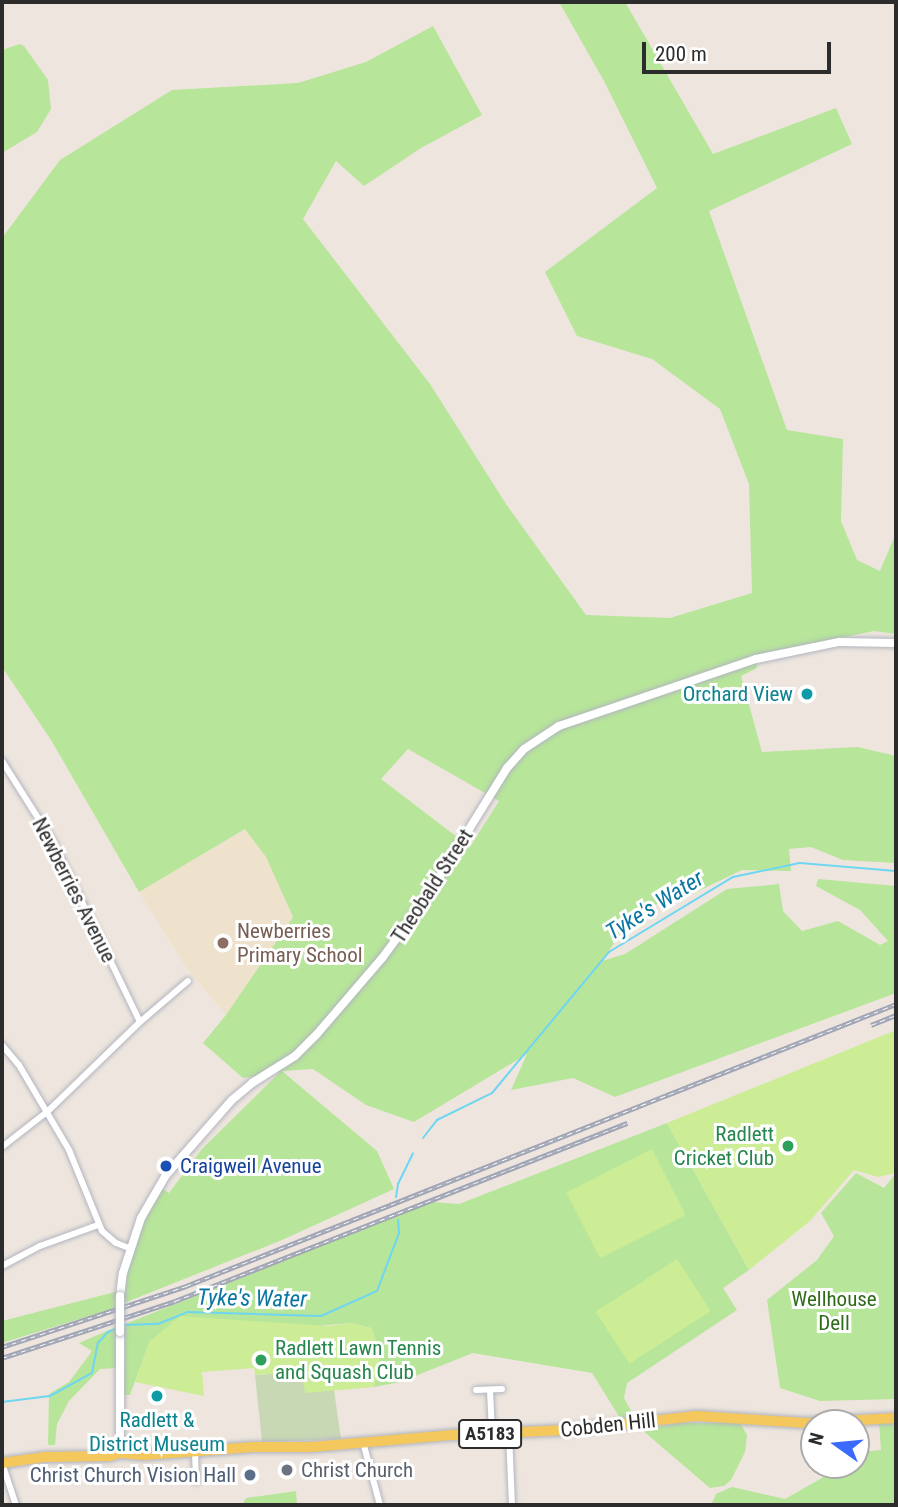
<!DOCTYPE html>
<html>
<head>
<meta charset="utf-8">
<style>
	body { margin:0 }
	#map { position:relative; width:898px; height:1507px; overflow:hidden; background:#eee6de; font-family:"Roboto Condensed",sans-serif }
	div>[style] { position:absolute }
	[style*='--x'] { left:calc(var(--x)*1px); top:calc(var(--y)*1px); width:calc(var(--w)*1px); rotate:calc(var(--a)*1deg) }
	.education>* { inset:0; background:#efe2cd }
	.green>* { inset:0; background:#b7e599 }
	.cemetery>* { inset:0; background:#c8d8b5 }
	.pitch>* { inset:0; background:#cced95; transform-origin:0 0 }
	.stream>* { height:2px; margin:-1px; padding:0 1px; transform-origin:1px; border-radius:1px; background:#6fd6f2 }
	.roads { filter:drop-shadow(0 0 2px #b2b5c0) drop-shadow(0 0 2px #b2b5c0) }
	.minor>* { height:6px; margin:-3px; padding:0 3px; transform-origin:3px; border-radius:3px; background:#fff }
	.tertiary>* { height:8px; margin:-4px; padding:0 4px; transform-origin:4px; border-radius:4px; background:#fff }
	.primary>* { height:10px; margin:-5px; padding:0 5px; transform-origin:5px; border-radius:5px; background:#f4c85c }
	.rail>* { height:4.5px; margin-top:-2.25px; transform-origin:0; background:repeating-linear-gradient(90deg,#fff 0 5px,#a0a5b6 0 10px); box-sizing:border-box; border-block:2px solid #a0a5b6 }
	.bridges { filter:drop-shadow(0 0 2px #b2b5c0) drop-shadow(0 0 2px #b2b5c0) }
	.tertiary-bridge>* { height:8px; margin:-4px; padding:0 4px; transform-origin:4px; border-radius:4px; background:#fff }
	.dots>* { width:19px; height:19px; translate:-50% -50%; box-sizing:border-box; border:4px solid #fff; border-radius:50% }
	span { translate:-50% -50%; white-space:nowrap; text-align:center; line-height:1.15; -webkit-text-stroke:6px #fff; paint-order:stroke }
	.shield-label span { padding:2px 5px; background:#fff; border:2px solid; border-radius:5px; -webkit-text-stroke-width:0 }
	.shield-label { font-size:19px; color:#2c2c2c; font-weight:700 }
	.culture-label { font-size:21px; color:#0d838f }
	.right { translate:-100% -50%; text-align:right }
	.street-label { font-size:21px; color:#2c2c2c }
	.education-label { font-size:21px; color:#785e54 }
	.left { translate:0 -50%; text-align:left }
	.leisure-label { font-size:21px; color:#27864d }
	.transit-label { font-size:21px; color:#164399 }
	.park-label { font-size:21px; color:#2f6c19 }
	.worship-label { font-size:21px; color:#5b616d }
	.service-label { font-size:21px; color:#4e5e75 }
	.water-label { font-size:23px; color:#0a76a1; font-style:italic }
	.frame { position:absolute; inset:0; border:4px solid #2c2c2c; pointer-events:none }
	.north { position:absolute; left:800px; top:1409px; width:70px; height:70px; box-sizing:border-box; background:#fff; border:2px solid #ababab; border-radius:50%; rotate:285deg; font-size:19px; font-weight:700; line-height:28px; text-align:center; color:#2c2c2c }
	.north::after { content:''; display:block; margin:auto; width:24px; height:32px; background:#3b6afe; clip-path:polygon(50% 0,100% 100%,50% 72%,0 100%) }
	.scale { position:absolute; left:642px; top:42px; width:189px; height:32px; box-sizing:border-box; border:4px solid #2c2c2c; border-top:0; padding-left:9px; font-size:21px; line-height:24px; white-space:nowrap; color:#2c2c2c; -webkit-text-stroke:5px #fff; paint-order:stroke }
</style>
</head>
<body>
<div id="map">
	<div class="education">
		<div style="clip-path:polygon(246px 829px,266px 857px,293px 917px,226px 1015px,187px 969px,139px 892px)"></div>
	</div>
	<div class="green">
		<div style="clip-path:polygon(evenodd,559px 2px,625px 2px,713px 154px,836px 108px,852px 144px,709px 211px,787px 430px,843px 439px,841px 521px,857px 560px,880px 571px,896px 533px,896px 634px,874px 631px,756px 655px,757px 668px,741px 676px,762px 752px,858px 747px,896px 756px,896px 863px,843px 860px,811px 847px,789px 849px,791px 871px,742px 870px,692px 894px,637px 910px,602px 961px,625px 954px,727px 889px,779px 884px,783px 911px,802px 931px,838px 921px,880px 945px,888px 941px,860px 910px,816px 886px,818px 879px,896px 886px,896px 993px,615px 1097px,573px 1078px,511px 1090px,527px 1054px,414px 1122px,366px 1105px,313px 1069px,282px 1071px,377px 1151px,394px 1189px,282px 1240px,124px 1303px,128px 1268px,142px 1227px,161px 1188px,169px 1193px,202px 1149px,280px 1072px,243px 1078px,203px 1043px,226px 1015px,293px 917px,266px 857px,245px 829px,139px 892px,51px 740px,2px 667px,2px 238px,60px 160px,172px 90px,298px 83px,366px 62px,433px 26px,482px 115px,421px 148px,364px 186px,336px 161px,303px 219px,430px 384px,506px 504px,586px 615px,670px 618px,752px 593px,749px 484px,720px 409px,652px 359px,577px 336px,545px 272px,657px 188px,604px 81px,559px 2px,408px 749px,499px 801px,470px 847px,381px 779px,408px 749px)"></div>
		<div style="clip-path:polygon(20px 44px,24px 46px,48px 80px,51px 109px,37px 132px,2px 153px,2px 50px)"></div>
		<div style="clip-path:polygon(667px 1123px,749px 1270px,723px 1288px,737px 1310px,627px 1383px,624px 1398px,634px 1416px,620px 1418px,592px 1373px,473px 1353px,400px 1382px,374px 1387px,380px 1352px,371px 1328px,350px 1323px,150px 1341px,130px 1395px,124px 1395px,125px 1324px,432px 1202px,459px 1204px)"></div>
		<div style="clip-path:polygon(856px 1173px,884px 1188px,896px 1173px,896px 1399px,820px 1401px,780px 1388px,767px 1300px,817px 1260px,834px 1236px,821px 1213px)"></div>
		<div style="clip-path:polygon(115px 1292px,115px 1308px,2px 1343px,2px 1321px)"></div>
		<div style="clip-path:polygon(116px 1327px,117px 1368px,100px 1369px,69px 1401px,57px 1424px,55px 1445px,48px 1445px,49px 1394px,69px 1382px,92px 1351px,79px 1343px)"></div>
		<div style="clip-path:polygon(896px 1422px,896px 1505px,711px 1505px,716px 1494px,732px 1487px,785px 1499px,822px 1478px,828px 1465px,856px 1465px,856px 1444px,870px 1451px,881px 1450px,879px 1423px)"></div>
		<div style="clip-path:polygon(678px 1423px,740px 1423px,747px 1435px,745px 1452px,731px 1480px,724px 1486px,710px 1488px,642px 1430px)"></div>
		<div style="clip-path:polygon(296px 1491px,297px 1505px,242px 1505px,246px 1498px)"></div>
	</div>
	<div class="cemetery">
		<div style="clip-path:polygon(302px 1372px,334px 1390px,341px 1439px,262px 1442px,255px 1375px)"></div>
	</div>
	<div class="pitch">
		<div style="clip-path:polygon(896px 1030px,896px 1173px,878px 1177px,854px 1170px,810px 1221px,749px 1270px,667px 1123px)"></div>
		<div style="left:652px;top:1149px;width:74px;height:96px;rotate:63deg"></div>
		<div style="left:677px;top:1259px;width:62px;height:97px;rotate:57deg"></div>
		<div style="clip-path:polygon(180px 1316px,328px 1326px,350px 1323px,371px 1328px,380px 1352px,374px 1387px,305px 1393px,302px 1372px,255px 1375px,254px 1368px,202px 1372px,204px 1396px,135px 1382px,150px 1341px)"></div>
	</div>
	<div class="stream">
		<div style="--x:423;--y:1138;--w:23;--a:-52"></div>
		<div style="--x:437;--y:1120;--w:61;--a:-26.1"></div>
		<div style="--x:492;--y:1093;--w:183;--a:-50.3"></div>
		<div style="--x:609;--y:952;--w:145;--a:-31.2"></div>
		<div style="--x:733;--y:877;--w:68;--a:-11.8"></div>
		<div style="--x:800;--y:863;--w:96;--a:4.8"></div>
		<div style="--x:396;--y:1197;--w:13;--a:-81"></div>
		<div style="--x:398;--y:1184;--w:34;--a:-64"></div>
		<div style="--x:125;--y:1325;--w:33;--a:-2"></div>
		<div style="--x:158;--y:1324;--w:31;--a:-22"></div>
		<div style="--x:187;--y:1312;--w:134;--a:1.7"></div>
		<div style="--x:321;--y:1316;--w:61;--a:-24.1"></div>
		<div style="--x:377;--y:1291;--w:62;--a:-69.2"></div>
		<div style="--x:399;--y:1233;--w:13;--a:-94"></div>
		<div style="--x:2;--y:1402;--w:48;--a:-7.1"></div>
		<div style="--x:50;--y:1396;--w:48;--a:-28.7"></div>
		<div style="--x:92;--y:1373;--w:31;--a:-79"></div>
		<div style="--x:98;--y:1343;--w:15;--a:-48"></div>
		<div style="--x:108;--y:1332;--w:9;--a:-21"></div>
	</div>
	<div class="roads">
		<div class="minor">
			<div style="--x:2;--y:761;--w:93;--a:57.7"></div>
			<div style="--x:52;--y:840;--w:202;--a:64.2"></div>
			<div style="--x:2;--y:1045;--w:26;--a:50"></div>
			<div style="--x:19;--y:1065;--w:99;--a:59.5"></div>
			<div style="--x:69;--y:1150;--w:87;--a:67.8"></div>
			<div style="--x:102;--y:1231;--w:18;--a:41"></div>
			<div style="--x:116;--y:1243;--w:14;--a:21"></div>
			<div style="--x:2;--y:1147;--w:57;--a:-37.9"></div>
			<div style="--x:47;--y:1112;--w:129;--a:-44.1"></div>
			<div style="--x:140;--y:1022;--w:63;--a:-40.5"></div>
			<div style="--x:2;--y:1266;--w:43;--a:-27.8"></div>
			<div style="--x:40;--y:1246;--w:62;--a:-19.9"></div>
			<div style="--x:476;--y:1390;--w:26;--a:-2"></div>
			<div style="--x:490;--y:1390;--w:44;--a:87.4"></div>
			<div style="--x:509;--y:1434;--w:71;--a:87.6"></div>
			<div style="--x:363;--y:1442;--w:65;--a:74.9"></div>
			<div style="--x:195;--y:1452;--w:29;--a:88"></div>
			<div style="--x:2;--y:1463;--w:44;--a:71.6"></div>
		</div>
		<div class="tertiary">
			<div style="--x:120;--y:1296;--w:23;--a:-83"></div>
			<div style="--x:123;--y:1273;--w:58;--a:-71.9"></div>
			<div style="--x:141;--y:1218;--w:50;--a:-59.8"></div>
			<div style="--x:166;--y:1175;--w:100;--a:-48.7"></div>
			<div style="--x:232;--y:1100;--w:26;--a:-40"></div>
			<div style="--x:252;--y:1083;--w:51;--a:-32.1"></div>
			<div style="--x:295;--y:1056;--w:31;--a:-45"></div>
			<div style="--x:317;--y:1034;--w:101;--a:-49.4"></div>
			<div style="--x:383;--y:957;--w:74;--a:-53.7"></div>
			<div style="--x:427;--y:897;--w:152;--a:-58.2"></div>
			<div style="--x:507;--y:768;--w:25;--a:-48"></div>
			<div style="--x:524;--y:749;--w:42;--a:-33.3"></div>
			<div style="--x:559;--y:726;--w:208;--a:-18.8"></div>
			<div style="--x:756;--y:659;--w:85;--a:-11.6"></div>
			<div style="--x:839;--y:642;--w:57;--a:1"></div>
			<div style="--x:120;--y:1453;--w:121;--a:-90"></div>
		</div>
		<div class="primary">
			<div style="--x:2;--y:1463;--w:42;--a:-8.1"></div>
			<div style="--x:44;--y:1457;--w:66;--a:-0.9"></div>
			<div style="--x:110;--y:1456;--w:10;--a:-17"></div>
			<div style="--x:120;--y:1453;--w:24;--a:5"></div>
			<div style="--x:144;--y:1455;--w:110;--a:-4.2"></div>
			<div style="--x:254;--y:1447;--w:57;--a:0"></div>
			<div style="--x:311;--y:1447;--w:142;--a:-4.9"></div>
			<div style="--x:452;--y:1435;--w:114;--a:-2.5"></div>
			<div style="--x:566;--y:1430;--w:131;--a:-6.1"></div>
			<div style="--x:696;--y:1416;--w:111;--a:3.6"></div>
			<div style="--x:807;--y:1423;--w:89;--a:-3.2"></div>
		</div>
	</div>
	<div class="rail">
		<div style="--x:871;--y:1025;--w:27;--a:-22"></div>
		<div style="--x:2;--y:1347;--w:194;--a:-18.3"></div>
		<div style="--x:186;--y:1286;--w:764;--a:-21.66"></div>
		<div style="--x:2;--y:1358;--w:182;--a:-18.2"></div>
		<div style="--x:175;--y:1301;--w:486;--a:-21.5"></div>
	</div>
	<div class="bridges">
		<div class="tertiary-bridge">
			<div style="--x:120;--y:1296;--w:36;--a:90"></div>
		</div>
	</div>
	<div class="dots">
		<div style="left:807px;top:694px;background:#0f9aa8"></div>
		<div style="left:223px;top:943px;background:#8d6e63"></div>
		<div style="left:788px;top:1146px;background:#2e9e5b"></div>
		<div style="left:166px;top:1166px;background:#1a4fb4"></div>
		<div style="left:261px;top:1360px;background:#2e9e5b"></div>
		<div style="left:157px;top:1396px;background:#0f9aa8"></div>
		<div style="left:287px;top:1470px;background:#6b7280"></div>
		<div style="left:250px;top:1475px;background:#5c6f8a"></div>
	</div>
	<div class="shield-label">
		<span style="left:490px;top:1434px">A5183</span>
	</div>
	<div class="culture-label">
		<span class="right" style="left:793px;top:694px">Orchard View</span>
		<span style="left:157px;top:1432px">Radlett &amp;<br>District Museum</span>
	</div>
	<div class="street-label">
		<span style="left:432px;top:886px;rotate:-57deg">Theobald Street</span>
		<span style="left:74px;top:890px;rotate:63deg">Newberries Avenue</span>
		<span style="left:608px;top:1425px;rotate:-6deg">Cobden Hill</span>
	</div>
	<div class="education-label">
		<span class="left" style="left:237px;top:943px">Newberries<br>Primary School</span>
	</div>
	<div class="leisure-label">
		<span class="right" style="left:774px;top:1146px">Radlett<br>Cricket Club</span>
		<span class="left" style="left:275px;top:1360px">Radlett Lawn Tennis<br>and Squash Club</span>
	</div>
	<div class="transit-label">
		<span class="left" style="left:180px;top:1166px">Craigweil Avenue</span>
	</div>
	<div class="park-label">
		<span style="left:834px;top:1311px">Wellhouse<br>Dell</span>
	</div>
	<div class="worship-label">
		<span class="left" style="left:301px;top:1470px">Christ Church</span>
	</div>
	<div class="service-label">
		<span class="right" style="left:236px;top:1475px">Christ Church Vision Hall</span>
	</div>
	<div class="water-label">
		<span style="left:655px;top:906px;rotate:-32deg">Tyke's Water</span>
		<span style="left:252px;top:1299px;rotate:1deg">Tyke's Water</span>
	</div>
	<div class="frame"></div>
	<div class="north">N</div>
	<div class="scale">200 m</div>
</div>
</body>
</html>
